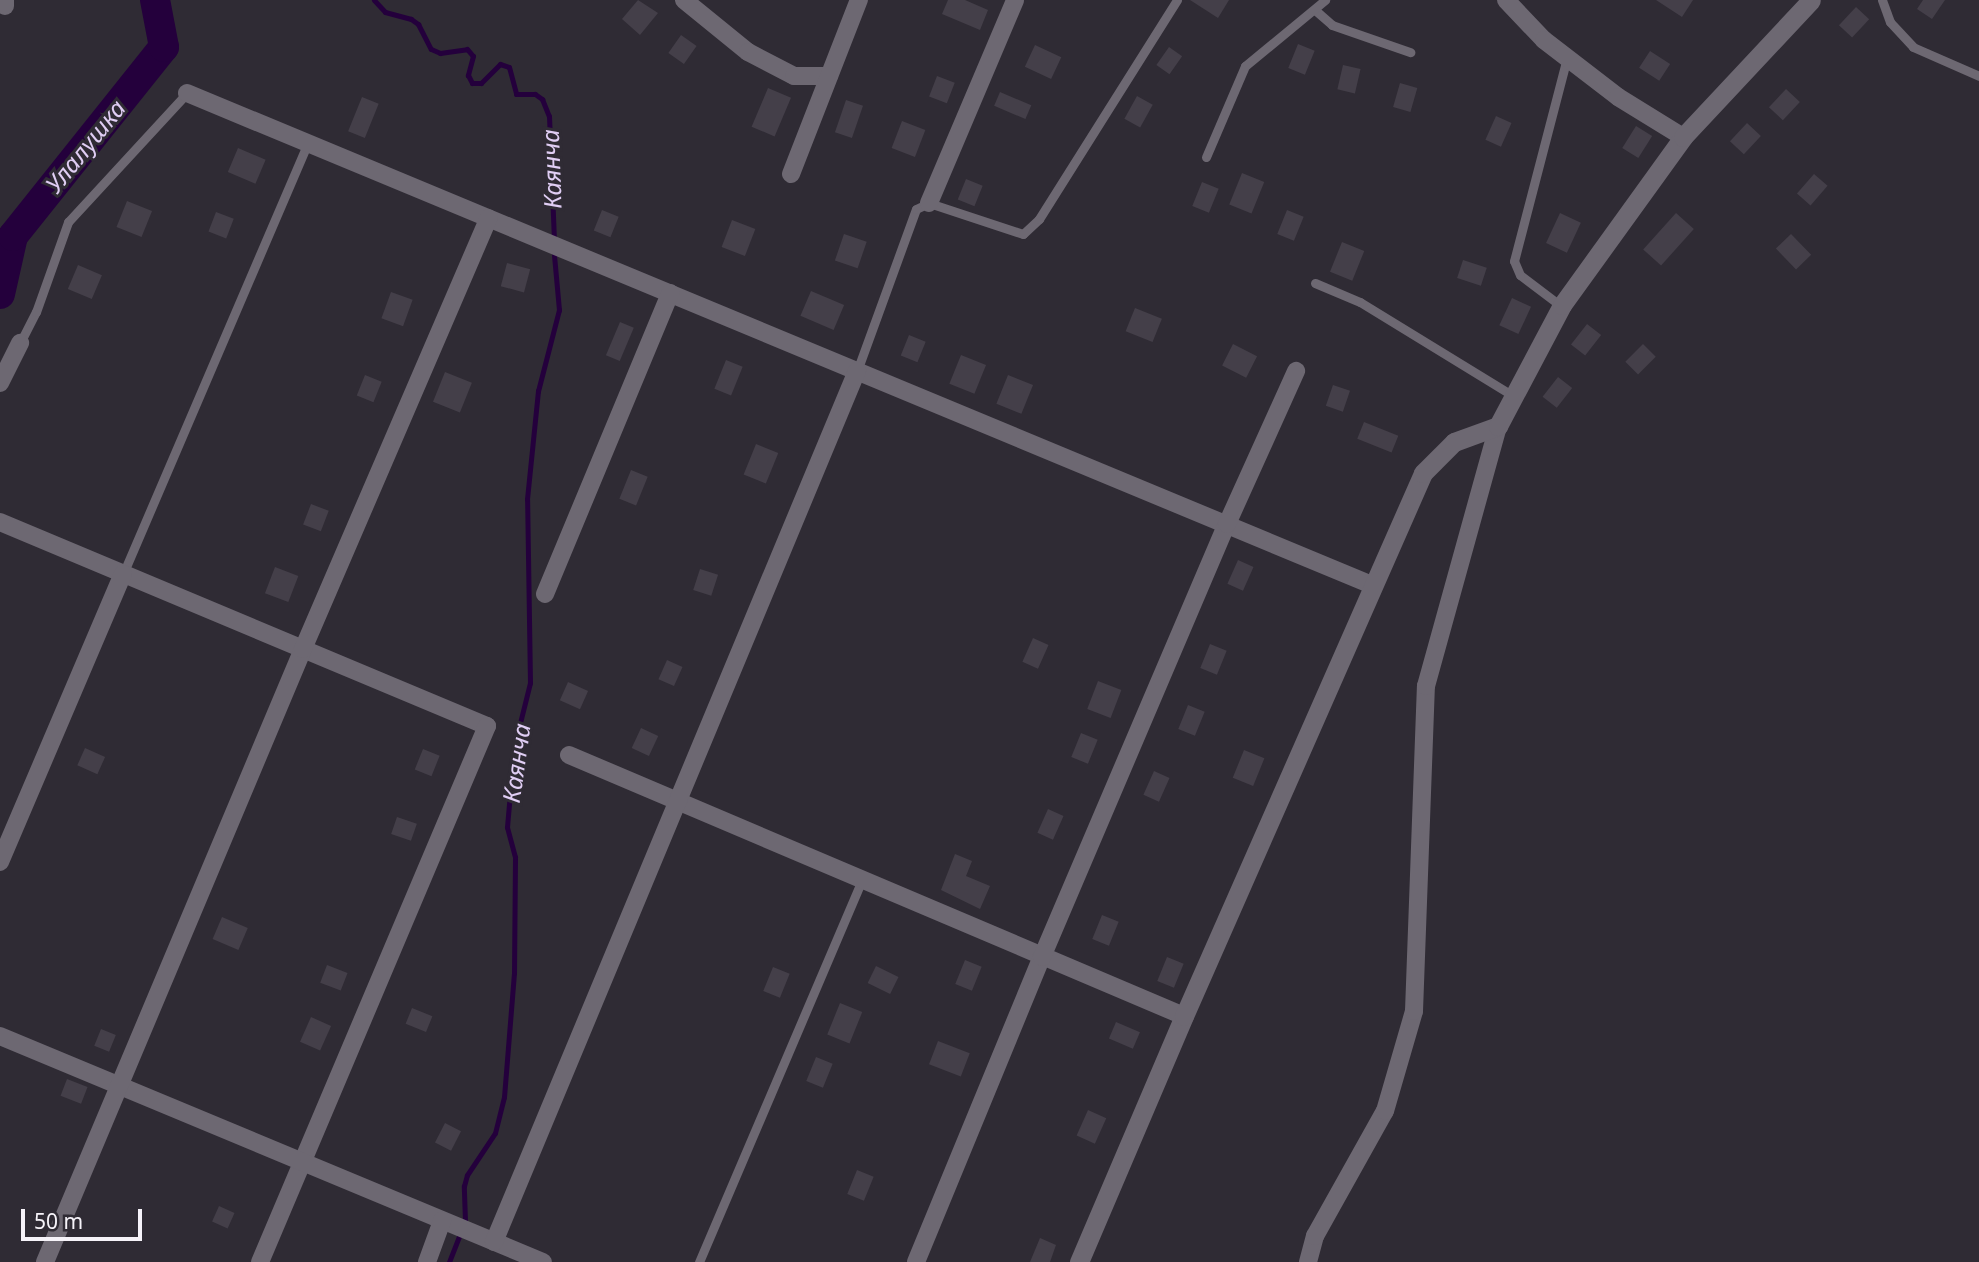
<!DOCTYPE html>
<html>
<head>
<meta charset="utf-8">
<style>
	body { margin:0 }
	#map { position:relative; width:1979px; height:1262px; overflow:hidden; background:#2f2b34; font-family:"Noto Sans",sans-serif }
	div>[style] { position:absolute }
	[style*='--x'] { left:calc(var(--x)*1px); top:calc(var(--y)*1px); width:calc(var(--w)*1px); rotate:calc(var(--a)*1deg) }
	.stream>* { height:5px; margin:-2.5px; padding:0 2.5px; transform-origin:2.5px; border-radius:2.5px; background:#24003c }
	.river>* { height:30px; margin:-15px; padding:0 15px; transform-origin:15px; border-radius:15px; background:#24003c }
	.building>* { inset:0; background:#443f49; transform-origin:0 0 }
	.service>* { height:9px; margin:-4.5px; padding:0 4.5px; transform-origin:4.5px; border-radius:4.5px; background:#6d6872 }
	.minor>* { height:18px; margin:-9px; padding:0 9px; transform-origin:9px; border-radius:9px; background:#6d6872 }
	.tertiary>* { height:19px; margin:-9.5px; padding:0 9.5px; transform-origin:9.5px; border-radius:9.5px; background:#6d6872 }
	span { translate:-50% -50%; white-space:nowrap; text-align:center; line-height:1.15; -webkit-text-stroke:6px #2f2b34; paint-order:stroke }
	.water-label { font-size:24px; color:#e0cef4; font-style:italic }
	.scale { position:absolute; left:21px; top:1209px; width:121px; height:32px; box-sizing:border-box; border:4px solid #f6f3f9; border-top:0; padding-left:9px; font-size:21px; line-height:24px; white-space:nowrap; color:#f6f3f9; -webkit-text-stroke:5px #2f2b34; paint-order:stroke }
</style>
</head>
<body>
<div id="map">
	<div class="stream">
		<div style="--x:374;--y:0;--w:16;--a:47"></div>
		<div style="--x:385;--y:12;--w:27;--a:15"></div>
		<div style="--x:411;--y:19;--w:9;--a:36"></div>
		<div style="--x:418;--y:24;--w:28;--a:63"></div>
		<div style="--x:431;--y:49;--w:10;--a:24"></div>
		<div style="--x:440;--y:53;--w:27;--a:-8"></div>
		<div style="--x:467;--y:49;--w:9;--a:49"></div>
		<div style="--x:473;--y:56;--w:20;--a:105"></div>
		<div style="--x:468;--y:75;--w:9;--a:63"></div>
		<div style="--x:472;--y:83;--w:9;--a:0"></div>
		<div style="--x:481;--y:83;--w:27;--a:-45"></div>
		<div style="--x:500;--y:64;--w:9;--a:18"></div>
		<div style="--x:509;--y:67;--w:28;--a:75"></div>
		<div style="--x:516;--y:94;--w:19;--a:0"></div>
		<div style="--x:535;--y:94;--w:9;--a:36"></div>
		<div style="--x:542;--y:99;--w:18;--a:68"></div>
		<div style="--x:549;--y:116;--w:126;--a:87.7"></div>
		<div style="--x:449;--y:1262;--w:44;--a:-68.7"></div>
		<div style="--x:465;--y:1221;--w:35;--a:-92"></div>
		<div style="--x:464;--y:1186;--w:11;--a:-75"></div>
		<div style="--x:467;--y:1175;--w:50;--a:-56.3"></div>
		<div style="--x:495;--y:1133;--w:37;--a:-76"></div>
		<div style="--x:504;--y:1097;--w:124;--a:-85.4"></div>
		<div style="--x:514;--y:973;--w:116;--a:-89.5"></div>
		<div style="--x:515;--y:857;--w:31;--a:-105"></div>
		<div style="--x:507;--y:827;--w:80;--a:-85"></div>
		<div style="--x:514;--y:747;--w:66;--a:-76"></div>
		<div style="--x:530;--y:683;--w:184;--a:-90.9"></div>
		<div style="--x:527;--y:499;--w:109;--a:-84.2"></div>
		<div style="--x:538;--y:391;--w:84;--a:-75.5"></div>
		<div style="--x:559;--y:310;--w:55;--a:-95.2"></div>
	</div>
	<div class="river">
		<div style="--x:0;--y:294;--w:59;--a:-77.4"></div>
		<div style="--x:13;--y:236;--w:242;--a:-51.4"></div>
		<div style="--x:164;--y:47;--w:48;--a:-100.8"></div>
	</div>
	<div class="building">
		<div style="clip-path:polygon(638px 0,658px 13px,640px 35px,622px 19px)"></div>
		<div style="clip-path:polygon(948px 0,965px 0,988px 10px,980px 30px,942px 14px)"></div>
		<div style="clip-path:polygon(1190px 0,1229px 0,1218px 18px)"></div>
		<div style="clip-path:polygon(1656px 0,1693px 0,1682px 17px)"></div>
		<div style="clip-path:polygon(1923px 0,1945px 0,1932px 19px,1917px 9px)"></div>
		<div style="left:1856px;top:7px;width:18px;height:25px;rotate:43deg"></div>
		<div style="left:681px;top:35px;width:19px;height:22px;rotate:35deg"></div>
		<div style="left:1298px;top:44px;width:18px;height:26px;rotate:22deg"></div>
		<div style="left:1035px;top:45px;width:29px;height:24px;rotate:25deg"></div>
		<div style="left:1169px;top:47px;width:16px;height:22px;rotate:35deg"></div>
		<div style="left:1650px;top:51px;width:24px;height:20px;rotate:33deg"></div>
		<div style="left:1343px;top:65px;width:18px;height:25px;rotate:13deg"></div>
		<div style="left:937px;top:76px;width:19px;height:22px;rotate:21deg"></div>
		<div style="left:1400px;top:83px;width:18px;height:25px;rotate:16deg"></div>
		<div style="left:768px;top:88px;width:25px;height:42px;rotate:23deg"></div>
		<div style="left:1786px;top:89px;width:19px;height:25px;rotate:43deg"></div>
		<div style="left:1000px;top:92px;width:34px;height:15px;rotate:23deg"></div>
		<div style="left:1137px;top:96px;width:18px;height:26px;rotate:29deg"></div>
		<div style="left:362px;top:97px;width:18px;height:37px;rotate:22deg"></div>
		<div style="left:846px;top:100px;width:18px;height:34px;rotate:19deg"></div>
		<div style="left:1496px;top:116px;width:17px;height:26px;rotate:24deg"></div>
		<div style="left:902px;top:121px;width:25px;height:29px;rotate:21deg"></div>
		<div style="left:1747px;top:123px;width:19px;height:25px;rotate:43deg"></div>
		<div style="left:1636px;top:126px;width:19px;height:26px;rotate:32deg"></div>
		<div style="left:238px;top:148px;width:30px;height:26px;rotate:23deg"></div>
		<div style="left:1242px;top:173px;width:24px;height:34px;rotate:22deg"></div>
		<div style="left:1814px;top:174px;width:18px;height:26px;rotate:41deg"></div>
		<div style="left:966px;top:179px;width:18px;height:22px;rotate:22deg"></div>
		<div style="left:1202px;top:182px;width:18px;height:26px;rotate:22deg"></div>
		<div style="left:127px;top:201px;width:27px;height:28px;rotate:22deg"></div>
		<div style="left:602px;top:210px;width:18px;height:22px;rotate:22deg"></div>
		<div style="left:1287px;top:210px;width:18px;height:26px;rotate:22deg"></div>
		<div style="left:216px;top:212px;width:19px;height:21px;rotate:21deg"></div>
		<div style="left:1560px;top:213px;width:23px;height:33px;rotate:25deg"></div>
		<div style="left:1676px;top:213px;width:24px;height:49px;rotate:42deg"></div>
		<div style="left:732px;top:220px;width:25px;height:29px;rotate:21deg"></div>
		<div style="left:844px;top:234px;width:24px;height:28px;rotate:19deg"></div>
		<div style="left:1791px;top:234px;width:29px;height:21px;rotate:46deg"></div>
		<div style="left:1342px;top:242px;width:24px;height:32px;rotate:22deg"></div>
		<div style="left:1463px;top:260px;width:25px;height:19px;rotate:18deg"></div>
		<div style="left:507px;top:263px;width:24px;height:24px;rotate:15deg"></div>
		<div style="left:78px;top:265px;width:26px;height:26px;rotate:23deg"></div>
		<div style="left:811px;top:291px;width:36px;height:27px;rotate:23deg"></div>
		<div style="left:391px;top:292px;width:23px;height:28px;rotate:20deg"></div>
		<div style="left:1512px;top:298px;width:21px;height:30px;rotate:25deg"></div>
		<div style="left:1135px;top:308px;width:29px;height:25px;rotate:22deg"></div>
		<div style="left:620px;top:322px;width:15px;height:36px;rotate:23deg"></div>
		<div style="left:1587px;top:324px;width:18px;height:26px;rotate:38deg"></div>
		<div style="left:909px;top:335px;width:18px;height:22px;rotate:22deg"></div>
		<div style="left:1233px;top:344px;width:27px;height:24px;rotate:27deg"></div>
		<div style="left:1643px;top:344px;width:18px;height:25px;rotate:45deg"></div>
		<div style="left:961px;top:355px;width:27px;height:31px;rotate:22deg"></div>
		<div style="left:726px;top:360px;width:18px;height:31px;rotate:22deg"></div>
		<div style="left:445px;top:372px;width:29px;height:32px;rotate:22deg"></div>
		<div style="left:365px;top:375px;width:18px;height:22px;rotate:22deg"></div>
		<div style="left:1008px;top:375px;width:27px;height:31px;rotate:22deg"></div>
		<div style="left:1558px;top:377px;width:18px;height:25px;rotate:38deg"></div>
		<div style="left:1333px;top:385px;width:18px;height:22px;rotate:19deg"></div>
		<div style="left:1364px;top:422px;width:37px;height:18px;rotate:22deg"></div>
		<div style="left:756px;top:444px;width:24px;height:33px;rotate:22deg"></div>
		<div style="left:631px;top:470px;width:18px;height:31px;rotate:22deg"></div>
		<div style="left:311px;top:504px;width:19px;height:22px;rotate:21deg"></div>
		<div style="left:1238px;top:560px;width:17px;height:26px;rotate:24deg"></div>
		<div style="left:275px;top:567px;width:25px;height:28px;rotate:21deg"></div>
		<div style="left:700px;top:569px;width:19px;height:22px;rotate:18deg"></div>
		<div style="left:1033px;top:638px;width:17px;height:26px;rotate:24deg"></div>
		<div style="left:1210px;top:644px;width:18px;height:26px;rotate:22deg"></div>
		<div style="left:667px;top:660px;width:17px;height:21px;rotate:24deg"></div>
		<div style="left:1098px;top:681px;width:25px;height:30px;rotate:21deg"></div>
		<div style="left:568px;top:682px;width:22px;height:20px;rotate:24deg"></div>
		<div style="left:1188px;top:705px;width:18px;height:26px;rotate:22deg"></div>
		<div style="left:641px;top:728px;width:19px;height:22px;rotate:25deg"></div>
		<div style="left:1081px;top:733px;width:18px;height:26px;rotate:22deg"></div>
		<div style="left:85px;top:748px;width:22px;height:19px;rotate:24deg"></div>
		<div style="left:423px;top:749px;width:18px;height:22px;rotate:22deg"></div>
		<div style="left:1244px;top:750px;width:22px;height:30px;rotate:22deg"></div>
		<div style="left:1154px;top:771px;width:17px;height:26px;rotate:24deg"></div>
		<div style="left:1048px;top:809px;width:17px;height:26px;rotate:24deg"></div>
		<div style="left:397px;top:817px;width:21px;height:18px;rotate:19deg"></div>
		<div style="clip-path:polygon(955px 854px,972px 861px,966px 876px,990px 886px,980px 909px,941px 890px)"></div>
		<div style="left:1102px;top:915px;width:18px;height:26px;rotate:22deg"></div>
		<div style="left:222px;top:917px;width:28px;height:24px;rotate:23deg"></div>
		<div style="left:1167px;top:957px;width:18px;height:26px;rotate:22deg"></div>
		<div style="left:965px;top:960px;width:18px;height:26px;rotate:22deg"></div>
		<div style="left:327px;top:965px;width:22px;height:19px;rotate:21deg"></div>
		<div style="left:876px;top:966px;width:25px;height:19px;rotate:26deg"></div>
		<div style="left:773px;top:967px;width:18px;height:26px;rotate:22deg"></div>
		<div style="left:840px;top:1003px;width:24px;height:34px;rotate:22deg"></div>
		<div style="left:412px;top:1008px;width:22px;height:17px;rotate:22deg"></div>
		<div style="left:311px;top:1017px;width:22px;height:27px;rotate:24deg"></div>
		<div style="left:1116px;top:1022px;width:26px;height:18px;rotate:23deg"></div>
		<div style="left:101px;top:1029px;width:16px;height:18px;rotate:22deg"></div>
		<div style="left:938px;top:1041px;width:34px;height:25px;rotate:21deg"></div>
		<div style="left:816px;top:1057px;width:18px;height:26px;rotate:22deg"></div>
		<div style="left:67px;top:1079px;width:22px;height:18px;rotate:21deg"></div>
		<div style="left:1088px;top:1110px;width:20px;height:28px;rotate:24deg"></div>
		<div style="left:445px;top:1123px;width:18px;height:22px;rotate:27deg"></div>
		<div style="left:857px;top:1170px;width:18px;height:26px;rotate:22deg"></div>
		<div style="left:219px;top:1206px;width:17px;height:17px;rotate:24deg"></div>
		<div style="clip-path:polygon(1040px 1238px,1056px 1245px,1050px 1262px,1030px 1262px)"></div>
	</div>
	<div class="service">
		<div style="--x:1882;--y:0;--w:23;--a:70"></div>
		<div style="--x:1890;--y:22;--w:34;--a:47"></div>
		<div style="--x:1913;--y:47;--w:72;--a:23.7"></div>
		<div style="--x:1315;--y:10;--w:23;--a:41"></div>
		<div style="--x:1332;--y:25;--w:83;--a:19.1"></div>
		<div style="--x:1206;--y:157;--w:99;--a:-66.8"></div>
		<div style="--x:1245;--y:66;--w:104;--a:-39.5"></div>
		<div style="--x:1315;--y:283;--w:49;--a:22.9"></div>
		<div style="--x:1360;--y:302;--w:178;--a:31.5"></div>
		<div style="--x:1561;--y:306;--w:51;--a:-142.9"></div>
		<div style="--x:1520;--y:275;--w:15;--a:-113"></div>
		<div style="--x:1514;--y:261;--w:210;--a:-75.4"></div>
		<div style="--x:20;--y:343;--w:35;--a:-63"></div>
		<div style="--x:36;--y:312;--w:96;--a:-70.4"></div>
		<div style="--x:68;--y:222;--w:176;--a:-47.3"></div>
		<div style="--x:857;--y:371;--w:172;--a:-70"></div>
		<div style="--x:916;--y:209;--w:14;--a:-25"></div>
		<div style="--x:929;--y:203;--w:99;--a:18.3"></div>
		<div style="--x:1023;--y:234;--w:22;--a:-43"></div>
		<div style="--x:1039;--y:219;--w:259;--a:-57.8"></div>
		<div style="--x:123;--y:574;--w:469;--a:-66.8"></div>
		<div style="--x:699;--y:1262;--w:415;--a:-66.9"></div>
	</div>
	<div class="minor">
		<div style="--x:684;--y:0;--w:82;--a:39.1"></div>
		<div style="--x:748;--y:52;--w:52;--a:27.6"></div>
		<div style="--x:794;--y:76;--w:35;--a:0"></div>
		<div style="--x:1506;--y:0;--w:55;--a:46.5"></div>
		<div style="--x:1544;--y:40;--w:93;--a:37.6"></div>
		<div style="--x:1618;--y:97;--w:76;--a:31.6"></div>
		<div style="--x:5;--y:6;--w:6;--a:-90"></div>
		<div style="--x:187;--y:93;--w:1283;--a:22.55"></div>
		<div style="--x:791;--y:174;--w:187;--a:-68.7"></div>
		<div style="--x:929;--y:203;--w:220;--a:-67"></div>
		<div style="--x:0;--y:383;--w:45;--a:-63.4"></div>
		<div style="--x:0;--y:522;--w:528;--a:22.73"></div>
		<div style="--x:487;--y:726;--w:582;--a:112.95"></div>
		<div style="--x:545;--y:594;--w:326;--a:-67.4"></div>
		<div style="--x:569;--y:755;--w:668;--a:23"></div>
		<div style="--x:0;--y:862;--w:313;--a:-66.9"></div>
		<div style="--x:0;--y:1036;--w:588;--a:22.6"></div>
		<div style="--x:494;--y:1242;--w:944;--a:-67.38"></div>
		<div style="--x:45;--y:1262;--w:665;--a:-67.17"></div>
		<div style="--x:303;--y:649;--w:469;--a:-66.7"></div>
		<div style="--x:427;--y:1262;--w:44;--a:-69.9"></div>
		<div style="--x:916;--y:1262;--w:330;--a:-67.6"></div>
		<div style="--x:1042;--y:957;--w:471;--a:-66.9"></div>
		<div style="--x:1227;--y:524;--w:168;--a:-65.7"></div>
		<div style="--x:1308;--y:1262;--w:27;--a:-75"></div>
		<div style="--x:1315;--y:1236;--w:143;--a:-60.8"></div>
		<div style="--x:1385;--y:1111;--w:104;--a:-73.8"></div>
		<div style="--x:1414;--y:1011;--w:325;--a:-87.9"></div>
		<div style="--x:1426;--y:686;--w:270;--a:-74.5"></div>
	</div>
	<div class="tertiary">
		<div style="--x:1079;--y:1262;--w:267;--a:-66.9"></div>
		<div style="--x:1184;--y:1016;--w:593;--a:-66.24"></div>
		<div style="--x:1423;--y:473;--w:44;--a:-45"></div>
		<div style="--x:1454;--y:442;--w:47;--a:-20"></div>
		<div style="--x:1498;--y:426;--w:137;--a:-62.1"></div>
		<div style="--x:1562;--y:305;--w:207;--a:-54.2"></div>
		<div style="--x:1683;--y:137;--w:187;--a:-46.9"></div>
	</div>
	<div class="water-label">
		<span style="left:85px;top:146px;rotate:-51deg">Улалушка</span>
		<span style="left:551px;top:169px;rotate:-92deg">Каянча</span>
		<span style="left:516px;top:763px;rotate:-82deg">Каянча</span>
	</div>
	<div class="scale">50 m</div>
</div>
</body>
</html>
